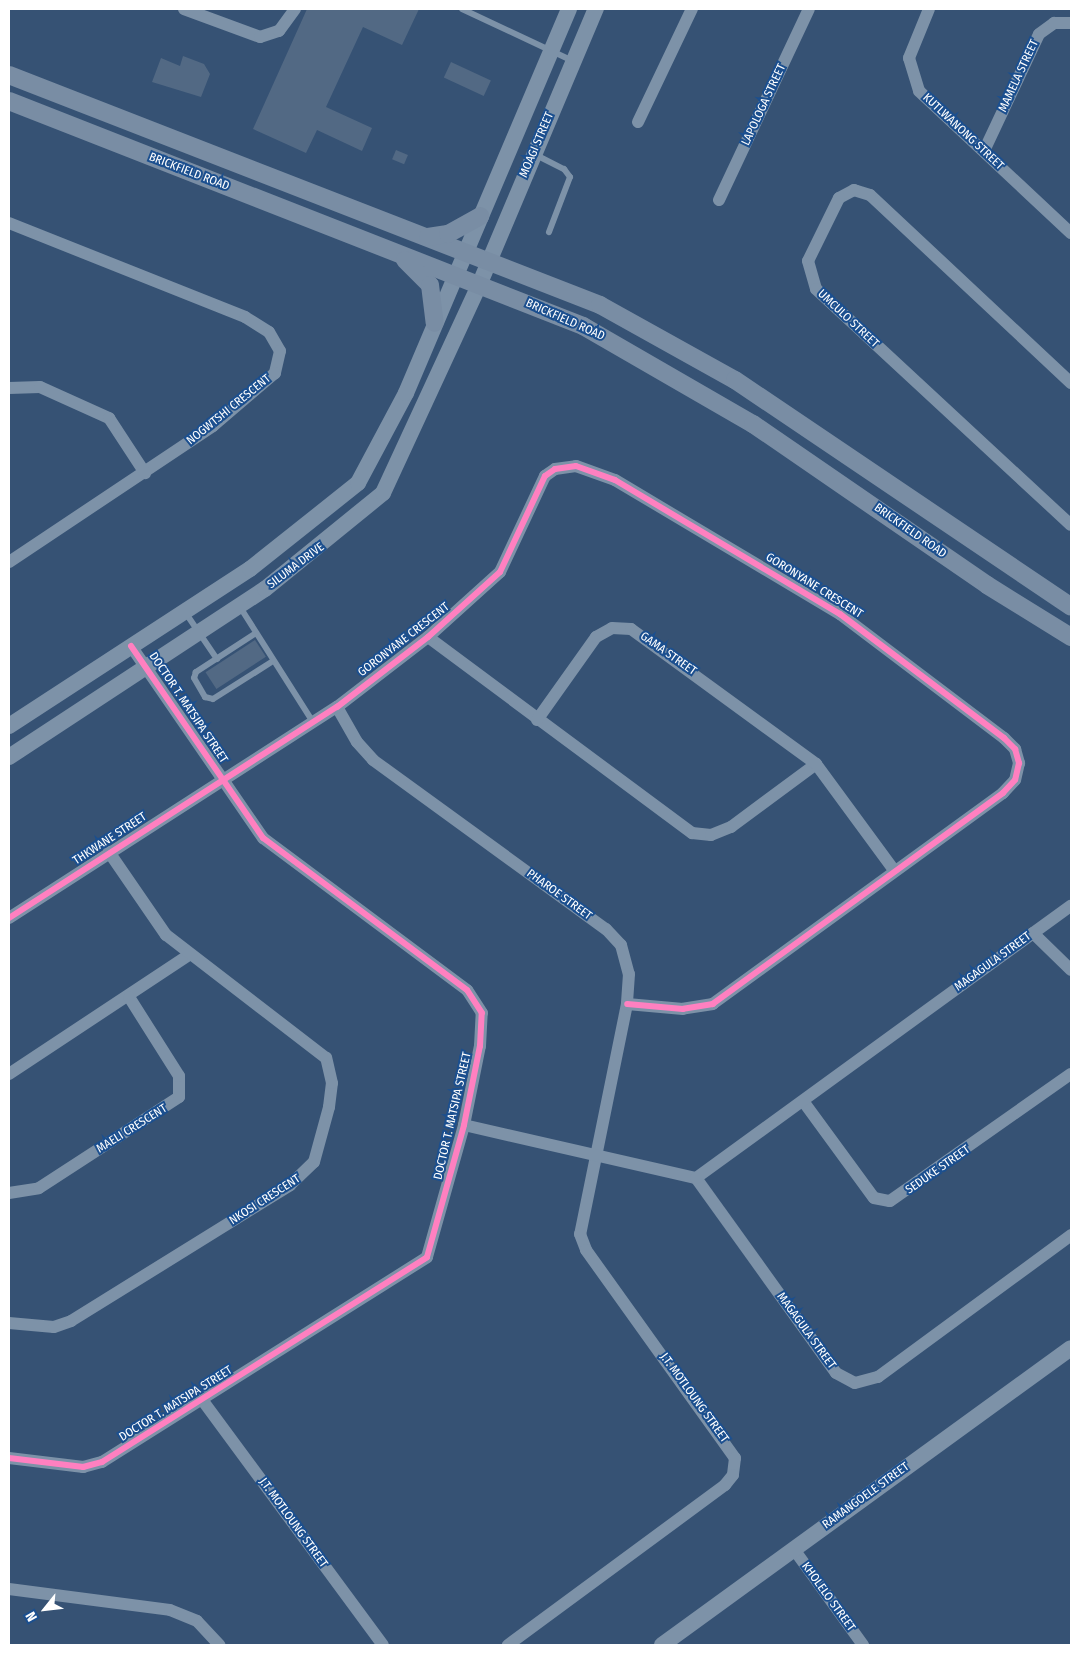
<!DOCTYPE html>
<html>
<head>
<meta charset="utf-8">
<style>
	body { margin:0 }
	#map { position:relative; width:1080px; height:1654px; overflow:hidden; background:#365274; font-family:"Fira Sans Condensed",sans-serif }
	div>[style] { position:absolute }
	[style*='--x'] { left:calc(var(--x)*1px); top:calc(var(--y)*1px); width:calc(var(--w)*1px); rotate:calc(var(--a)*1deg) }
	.building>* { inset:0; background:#526984; transform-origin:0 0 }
	.service>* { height:6px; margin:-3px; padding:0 3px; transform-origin:3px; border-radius:3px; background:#7d92a8 }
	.minor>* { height:12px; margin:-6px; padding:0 6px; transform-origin:6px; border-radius:6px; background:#7d92a8 }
	.tertiary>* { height:16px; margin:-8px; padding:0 8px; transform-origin:8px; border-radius:8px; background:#7d92a8 }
	.secondary>* { height:18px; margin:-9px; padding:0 9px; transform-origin:9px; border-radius:9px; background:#798da4 }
	.cycleway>* { height:6px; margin:-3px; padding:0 3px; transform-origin:3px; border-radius:3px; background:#ff80c0 }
	span { translate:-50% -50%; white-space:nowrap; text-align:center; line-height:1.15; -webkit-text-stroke:4px #1b4f8f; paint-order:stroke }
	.street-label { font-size:12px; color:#fff }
	.frame { position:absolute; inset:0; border:10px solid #fff; pointer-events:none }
	.north { position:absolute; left:20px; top:1584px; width:50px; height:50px; -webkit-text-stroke:4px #1b4f8f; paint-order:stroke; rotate:241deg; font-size:14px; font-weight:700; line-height:20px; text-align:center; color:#fff }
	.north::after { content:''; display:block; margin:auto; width:18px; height:22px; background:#fff; clip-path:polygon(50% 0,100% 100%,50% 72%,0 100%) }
</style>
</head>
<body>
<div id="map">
	<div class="building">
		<div style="clip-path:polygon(307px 9px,419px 9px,402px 45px,363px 27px,326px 107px,372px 128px,362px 151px,317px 130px,306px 153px,253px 129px)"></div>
		<div style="clip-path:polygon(183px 56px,204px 64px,210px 74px,201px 97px,152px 82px,161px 58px,180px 66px)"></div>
		<div style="left:451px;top:62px;width:44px;height:17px;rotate:25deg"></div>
		<div style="left:396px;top:150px;width:13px;height:10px;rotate:23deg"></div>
		<div style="left:255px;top:640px;width:20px;height:59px;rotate:57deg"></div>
	</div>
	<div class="service">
		<div style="--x:462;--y:9;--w:123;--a:25.1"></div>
		<div style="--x:534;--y:154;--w:34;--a:27"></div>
		<div style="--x:564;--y:169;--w:10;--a:53"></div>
		<div style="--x:570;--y:177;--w:59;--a:110.9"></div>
		<div style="--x:240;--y:607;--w:136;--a:57.6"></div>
		<div style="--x:185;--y:612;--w:57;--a:55.8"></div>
		<div style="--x:256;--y:633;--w:72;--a:147"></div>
		<div style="--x:196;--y:672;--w:6;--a:108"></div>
		<div style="--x:194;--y:678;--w:22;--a:60"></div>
		<div style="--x:205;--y:697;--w:8;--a:14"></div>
		<div style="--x:213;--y:699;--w:71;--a:-32.3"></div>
	</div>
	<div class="minor">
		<div style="--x:184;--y:9;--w:81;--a:20.2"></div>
		<div style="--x:260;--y:37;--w:20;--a:-18"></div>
		<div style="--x:279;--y:31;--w:27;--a:-54"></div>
		<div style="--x:929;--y:9;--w:53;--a:112.2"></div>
		<div style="--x:909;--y:58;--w:34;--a:73"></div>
		<div style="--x:919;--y:91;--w:208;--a:43.1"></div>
		<div style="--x:638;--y:122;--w:125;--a:-64.5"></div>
		<div style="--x:984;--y:151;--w:129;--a:-64.8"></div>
		<div style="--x:1039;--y:34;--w:19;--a:-36"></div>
		<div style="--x:1054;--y:23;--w:17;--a:0"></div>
		<div style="--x:719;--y:200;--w:211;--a:-64.8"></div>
		<div style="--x:9;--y:223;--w:254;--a:21.7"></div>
		<div style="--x:245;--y:317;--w:28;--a:32"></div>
		<div style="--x:269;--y:332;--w:22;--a:60"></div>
		<div style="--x:280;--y:351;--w:23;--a:103"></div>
		<div style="--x:275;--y:373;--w:82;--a:139.5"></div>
		<div style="--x:213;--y:426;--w:245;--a:146.3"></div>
		<div style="--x:1071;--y:383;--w:275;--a:-136.9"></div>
		<div style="--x:870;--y:195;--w:17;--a:-163"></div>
		<div style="--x:854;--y:190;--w:17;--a:152"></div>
		<div style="--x:839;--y:198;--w:70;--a:116.2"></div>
		<div style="--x:808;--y:261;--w:29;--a:74"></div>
		<div style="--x:816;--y:289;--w:347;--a:42.8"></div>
		<div style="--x:9;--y:388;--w:31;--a:-2"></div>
		<div style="--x:40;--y:387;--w:76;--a:24.2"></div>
		<div style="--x:109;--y:418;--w:66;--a:56.8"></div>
		<div style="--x:428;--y:637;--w:329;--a:36.6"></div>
		<div style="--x:692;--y:833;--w:19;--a:6"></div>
		<div style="--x:711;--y:835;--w:22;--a:-22"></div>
		<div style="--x:731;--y:827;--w:106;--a:-36.5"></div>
		<div style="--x:337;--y:707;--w:40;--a:60.3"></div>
		<div style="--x:357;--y:742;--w:24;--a:48"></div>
		<div style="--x:373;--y:760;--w:288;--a:36"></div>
		<div style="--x:606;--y:929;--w:22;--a:47"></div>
		<div style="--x:621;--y:945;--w:30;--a:75"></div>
		<div style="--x:629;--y:974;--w:30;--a:94"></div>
		<div style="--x:627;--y:1004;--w:235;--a:101.5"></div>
		<div style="--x:580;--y:1234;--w:17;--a:69"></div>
		<div style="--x:586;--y:1250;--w:256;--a:54.4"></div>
		<div style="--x:735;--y:1458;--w:17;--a:97"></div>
		<div style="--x:733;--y:1475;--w:13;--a:129"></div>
		<div style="--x:725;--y:1485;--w:270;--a:143.6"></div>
		<div style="--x:537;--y:720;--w:102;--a:-54.6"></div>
		<div style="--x:596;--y:637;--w:18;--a:-29"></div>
		<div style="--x:612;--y:628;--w:19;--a:3"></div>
		<div style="--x:631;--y:629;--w:229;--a:36.1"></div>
		<div style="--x:816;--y:764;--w:130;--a:53.7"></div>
		<div style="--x:9;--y:918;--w:390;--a:-32.8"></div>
		<div style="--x:337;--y:707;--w:115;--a:-37.6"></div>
		<div style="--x:428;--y:637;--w:97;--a:-42.1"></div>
		<div style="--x:500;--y:572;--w:106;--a:-64.9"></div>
		<div style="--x:545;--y:476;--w:12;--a:-35"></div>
		<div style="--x:555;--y:469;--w:21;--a:-8"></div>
		<div style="--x:576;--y:466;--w:41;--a:19.7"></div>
		<div style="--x:615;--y:480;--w:262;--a:30.8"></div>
		<div style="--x:840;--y:614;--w:206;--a:37.1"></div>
		<div style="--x:1004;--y:738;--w:16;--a:45"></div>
		<div style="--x:1015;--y:749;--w:15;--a:74"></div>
		<div style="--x:1019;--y:763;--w:17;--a:103"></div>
		<div style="--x:1015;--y:780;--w:18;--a:133"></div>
		<div style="--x:1003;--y:793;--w:359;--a:144"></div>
		<div style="--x:713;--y:1004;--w:30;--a:171"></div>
		<div style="--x:683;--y:1009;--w:56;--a:-174.9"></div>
		<div style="--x:1033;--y:933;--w:53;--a:44.2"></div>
		<div style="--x:9;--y:1074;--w:217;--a:-33.5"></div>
		<div style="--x:803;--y:1101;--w:120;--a:53.8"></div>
		<div style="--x:874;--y:1198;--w:16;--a:11"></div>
		<div style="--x:890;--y:1201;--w:221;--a:-35.1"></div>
		<div style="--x:464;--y:1125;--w:238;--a:12.9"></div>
		<div style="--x:696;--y:1178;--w:240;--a:54.3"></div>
		<div style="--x:836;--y:1373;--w:21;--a:28"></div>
		<div style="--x:855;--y:1383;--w:24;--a:-15"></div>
		<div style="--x:878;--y:1377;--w:240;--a:-36.3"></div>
		<div style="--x:696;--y:1178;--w:463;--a:-36"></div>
		<div style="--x:9;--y:1193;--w:30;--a:-9"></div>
		<div style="--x:39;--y:1188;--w:167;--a:-33"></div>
		<div style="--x:179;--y:1097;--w:21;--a:-90"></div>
		<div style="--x:179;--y:1076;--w:93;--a:-122.3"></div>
		<div style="--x:9;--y:1323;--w:45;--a:5.1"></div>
		<div style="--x:54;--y:1327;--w:18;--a:-19"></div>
		<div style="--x:71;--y:1321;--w:258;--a:-31.8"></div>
		<div style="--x:290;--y:1185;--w:33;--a:-44"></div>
		<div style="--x:314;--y:1162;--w:57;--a:-74.7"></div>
		<div style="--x:329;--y:1107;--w:24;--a:-83"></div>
		<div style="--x:332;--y:1083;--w:26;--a:-103"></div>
		<div style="--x:326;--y:1058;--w:202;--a:-142.4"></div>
		<div style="--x:166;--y:935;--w:101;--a:-124.5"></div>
		<div style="--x:203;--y:1401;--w:303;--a:53.6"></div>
		<div style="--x:9;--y:1458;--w:75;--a:6.9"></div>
		<div style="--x:83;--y:1467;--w:20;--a:-15"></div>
		<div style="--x:102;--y:1462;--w:384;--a:-32.2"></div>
		<div style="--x:427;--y:1257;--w:137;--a:-74.3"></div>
		<div style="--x:464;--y:1125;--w:81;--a:-78.6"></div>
		<div style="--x:480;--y:1046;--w:33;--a:-87"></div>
		<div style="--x:482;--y:1013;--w:27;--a:-123"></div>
		<div style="--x:467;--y:990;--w:254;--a:-143.3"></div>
		<div style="--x:263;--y:838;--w:233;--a:-124.5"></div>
		<div style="--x:793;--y:1548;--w:120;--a:54.2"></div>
		<div style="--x:9;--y:1589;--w:162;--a:7.4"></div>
		<div style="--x:170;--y:1610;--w:29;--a:22"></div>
		<div style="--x:197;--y:1621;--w:33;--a:47"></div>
	</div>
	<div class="tertiary">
		<div style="--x:9;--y:726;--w:288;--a:-33.1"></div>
		<div style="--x:250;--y:569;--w:138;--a:-38.5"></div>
		<div style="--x:358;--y:483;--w:102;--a:-61.9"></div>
		<div style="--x:406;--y:393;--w:417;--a:-67"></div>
		<div style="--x:9;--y:757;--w:306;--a:-33.3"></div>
		<div style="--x:265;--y:589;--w:152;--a:-39.1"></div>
		<div style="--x:383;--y:493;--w:231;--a:-65.2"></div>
		<div style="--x:480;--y:283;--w:298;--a:-67.1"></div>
		<div style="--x:662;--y:1645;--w:505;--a:-35.99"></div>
	</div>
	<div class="secondary">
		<div style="--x:9;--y:75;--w:634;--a:21.26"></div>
		<div style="--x:600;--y:305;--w:154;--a:29.1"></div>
		<div style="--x:735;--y:380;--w:405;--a:34"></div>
		<div style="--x:9;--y:101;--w:617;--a:21.4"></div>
		<div style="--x:583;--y:326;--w:196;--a:30"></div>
		<div style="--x:753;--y:424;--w:284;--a:34.5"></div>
		<div style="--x:987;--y:585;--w:99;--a:31.8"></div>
		<div style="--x:428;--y:237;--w:20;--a:-9"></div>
		<div style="--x:448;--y:234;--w:37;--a:-29"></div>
		<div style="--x:405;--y:260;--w:35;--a:45"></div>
		<div style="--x:430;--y:285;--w:38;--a:83"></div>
	</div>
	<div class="cycleway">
		<div style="--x:9;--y:918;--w:390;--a:-32.8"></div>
		<div style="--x:337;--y:707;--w:115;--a:-37.6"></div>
		<div style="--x:428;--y:637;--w:97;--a:-42.1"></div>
		<div style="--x:500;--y:572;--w:106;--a:-64.9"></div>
		<div style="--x:545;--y:476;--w:12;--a:-35"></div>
		<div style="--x:555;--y:469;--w:21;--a:-8"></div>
		<div style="--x:576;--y:466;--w:41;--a:19.7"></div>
		<div style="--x:615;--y:480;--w:262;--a:30.8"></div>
		<div style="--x:840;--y:614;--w:206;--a:37.1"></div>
		<div style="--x:1004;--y:738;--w:16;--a:45"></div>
		<div style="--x:1015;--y:749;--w:15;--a:74"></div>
		<div style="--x:1019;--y:763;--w:17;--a:103"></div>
		<div style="--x:1015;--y:780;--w:18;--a:133"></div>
		<div style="--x:1003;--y:793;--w:359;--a:144"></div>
		<div style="--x:713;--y:1004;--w:30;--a:171"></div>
		<div style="--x:683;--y:1009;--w:56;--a:-174.9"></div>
		<div style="--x:9;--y:1458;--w:75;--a:6.9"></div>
		<div style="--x:83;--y:1467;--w:20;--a:-15"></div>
		<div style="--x:102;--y:1462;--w:384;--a:-32.2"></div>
		<div style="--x:427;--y:1257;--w:137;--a:-74.3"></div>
		<div style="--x:464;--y:1125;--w:81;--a:-78.6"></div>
		<div style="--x:480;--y:1046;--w:33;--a:-87"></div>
		<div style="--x:482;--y:1013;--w:27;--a:-123"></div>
		<div style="--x:467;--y:990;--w:254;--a:-143.3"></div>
		<div style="--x:263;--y:838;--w:233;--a:-124.5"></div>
	</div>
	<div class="street-label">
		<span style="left:1019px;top:76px;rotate:-65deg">MAMELA STREET</span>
		<span style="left:764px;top:105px;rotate:-65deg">LAPOLOGA STREET</span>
		<span style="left:963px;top:132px;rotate:43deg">KUTLWANONG STREET</span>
		<span style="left:537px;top:145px;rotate:-67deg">MOAGI STREET</span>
		<span style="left:189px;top:172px;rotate:21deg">BRICKFIELD ROAD</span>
		<span style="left:848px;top:319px;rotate:43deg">UMCULO STREET</span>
		<span style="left:565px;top:320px;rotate:24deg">BRICKFIELD ROAD</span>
		<span style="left:229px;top:410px;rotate:-39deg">NOGWTSHI CRESCENT</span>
		<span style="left:910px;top:531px;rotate:35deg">BRICKFIELD ROAD</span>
		<span style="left:296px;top:566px;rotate:-37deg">SILUMA DRIVE</span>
		<span style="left:814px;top:586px;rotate:32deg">GORONYANE CRESCENT</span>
		<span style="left:404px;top:640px;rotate:-38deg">GORONYANE CRESCENT</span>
		<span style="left:668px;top:654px;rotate:35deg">GAMA STREET</span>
		<span style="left:188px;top:708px;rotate:56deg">DOCTOR T. MATSIPA STREET</span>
		<span style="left:110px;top:839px;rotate:-33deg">THKWANE STREET</span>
		<span style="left:559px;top:895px;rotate:36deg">PHAROE STREET</span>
		<span style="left:993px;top:962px;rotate:-36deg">MAGAGULA STREET</span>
		<span style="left:453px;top:1116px;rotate:-77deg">DOCTOR T. MATSIPA STREET</span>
		<span style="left:132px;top:1129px;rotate:-32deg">MAELI CRESCENT</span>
		<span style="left:938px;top:1170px;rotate:-35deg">SEDUKE STREET</span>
		<span style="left:265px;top:1200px;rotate:-33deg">NKOSI CRESCENT</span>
		<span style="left:806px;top:1331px;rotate:54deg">MAGAGULA STREET</span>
		<span style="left:694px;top:1398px;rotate:54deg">J.T. MOTLOUNG STREET</span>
		<span style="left:176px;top:1404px;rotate:-32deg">DOCTOR T. MATSIPA STREET</span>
		<span style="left:866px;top:1496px;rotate:-36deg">RAMANGOELE STREET</span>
		<span style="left:293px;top:1523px;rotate:54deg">J.T. MOTLOUNG STREET</span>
		<span style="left:828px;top:1597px;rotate:54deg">KHOLELO STREET</span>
	</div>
	<div class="frame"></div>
	<div class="north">N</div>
</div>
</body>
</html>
